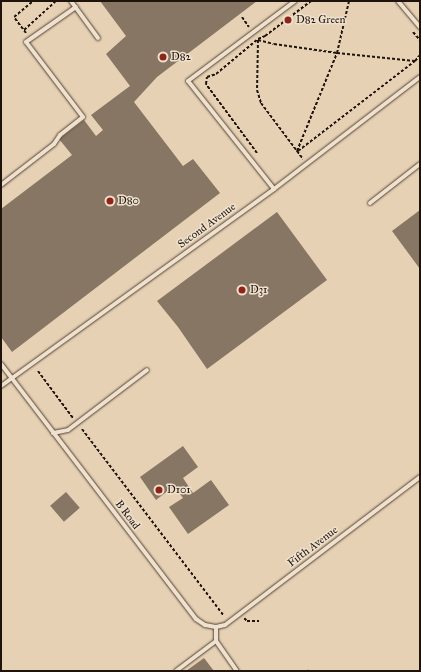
<!DOCTYPE html>
<html>
<head>
<meta charset="utf-8">
<style>
	body { margin:0 }
	#map { position:relative; width:421px; height:672px; overflow:hidden; background:#e7d1b4; font-family:"IM FELL Great Primer",serif }
	div>[style] { position:absolute }
	[style*='--x'] { left:calc(var(--x)*1px); top:calc(var(--y)*1px); width:calc(var(--w)*1px); rotate:calc(var(--a)*1deg) }
	.building>* { inset:0; background:#877663; transform-origin:0 0 }
	.path>* { height:2px; margin-top:-1px; transform-origin:0; background:repeating-linear-gradient(90deg,#1f140c 0 3px,transparent 0 5px) }
	.roads { filter:drop-shadow(0 0 1px #514336) drop-shadow(0 0 1px #514336) }
	.lane>* { height:4px; margin:-2px; padding:0 2px; transform-origin:2px; border-radius:2px; background:#efe1ce }
	.dots>* { width:11px; height:11px; translate:-50% -50%; box-sizing:border-box; border:2px solid #efe1ce; border-radius:50% }
	span { translate:-50% -50%; white-space:nowrap; text-align:center; line-height:1.15; -webkit-text-stroke:3px #efe1ce; paint-order:stroke }
	.poi-label { font-size:11px; color:#1f140c }
	.left { translate:0 -50%; text-align:left }
	.street-label { font-size:11px; color:#1f140c }
	.frame { position:absolute; inset:0; border:2px solid #1f140c; pointer-events:none }
</style>
</head>
<body>
<div id="map">
	<div class="building">
		<div style="clip-path:polygon(100px 1px,257px 1px,157px 77px,134px 102px,183px 166px,193px 159px,220px 193px,12px 352px,1px 337px,1px 209px,72px 155px,59px 139px,84px 120px,96px 136px,103px 130px,91px 115px,130px 86px,106px 54px,126px 36px)"></div>
		<div style="clip-path:polygon(420px 210px,420px 269px,392px 231px)"></div>
		<div style="clip-path:polygon(277px 212px,327px 280px,207px 369px,178px 327px,157px 301px)"></div>
		<div style="clip-path:polygon(183px 446px,198px 467px,183px 478px,193px 493px,211px 480px,229px 505px,188px 534px,169px 507px,183px 498px,174px 486px,156px 500px,140px 477px)"></div>
		<div style="left:66px;top:492px;width:21px;height:21px;rotate:49deg"></div>
		<div style="clip-path:polygon(204px 658px,214px 671px,186px 671px)"></div>
	</div>
	<div class="path">
		<div style="--x:242;--y:17;--w:12;--a:55"></div>
		<div style="--x:24;--y:30;--w:43;--a:-42.2"></div>
		<div style="--x:413;--y:32;--w:11;--a:49"></div>
		<div style="--x:26;--y:33;--w:20;--a:-127"></div>
		<div style="--x:14;--y:17;--w:25;--a:-40"></div>
		<div style="--x:258;--y:40;--w:50;--a:91.1"></div>
		<div style="--x:257;--y:90;--w:14;--a:73"></div>
		<div style="--x:261;--y:103;--w:70;--a:53.1"></div>
		<div style="--x:258;--y:40;--w:16;--a:14"></div>
		<div style="--x:274;--y:44;--w:64;--a:8.1"></div>
		<div style="--x:337;--y:53;--w:53;--a:-77"></div>
		<div style="--x:297;--y:151;--w:106;--a:-67.8"></div>
		<div style="--x:337;--y:53;--w:78;--a:5.9"></div>
		<div style="--x:298;--y:151;--w:148;--a:-37.6"></div>
		<div style="--x:415;--y:61;--w:8;--a:-50"></div>
		<div style="--x:257;--y:153;--w:86;--a:-126.5"></div>
		<div style="--x:206;--y:84;--w:7;--a:-82"></div>
		<div style="--x:207;--y:77;--w:9;--a:-18"></div>
		<div style="--x:216;--y:74;--w:55;--a:-39.8"></div>
		<div style="--x:258;--y:39;--w:8;--a:-23"></div>
		<div style="--x:265;--y:36;--w:58;--a:-37.3"></div>
		<div style="--x:38;--y:371;--w:59;--a:53.3"></div>
		<div style="--x:82;--y:429;--w:235;--a:52.8"></div>
		<div style="--x:244;--y:618;--w:4;--a:45"></div>
		<div style="--x:247;--y:621;--w:12;--a:0"></div>
		<div style="--x:308;--y:671;--w:1;--a:-45"></div>
	</div>
	<div class="roads">
		<div class="lane">
			<div style="--x:71;--y:1;--w:46;--a:53.9"></div>
			<div style="--x:398;--y:1;--w:34;--a:50"></div>
			<div style="--x:1;--y:185;--w:67;--a:-37.7"></div>
			<div style="--x:54;--y:144;--w:11;--a:-56"></div>
			<div style="--x:60;--y:135;--w:29;--a:-38"></div>
			<div style="--x:83;--y:117;--w:94;--a:-127.2"></div>
			<div style="--x:26;--y:42;--w:61;--a:-35"></div>
			<div style="--x:274;--y:189;--w:138;--a:-128.5"></div>
			<div style="--x:188;--y:81;--w:134;--a:-36.8"></div>
			<div style="--x:370;--y:203;--w:63;--a:-38"></div>
			<div style="--x:1;--y:364;--w:321;--a:52.6"></div>
			<div style="--x:196;--y:619;--w:11;--a:34"></div>
			<div style="--x:205;--y:625;--w:11;--a:10"></div>
			<div style="--x:216;--y:627;--w:9;--a:-13"></div>
			<div style="--x:225;--y:625;--w:245;--a:-37.2"></div>
			<div style="--x:1;--y:386;--w:337;--a:-35.8"></div>
			<div style="--x:274;--y:189;--w:184;--a:-37.5"></div>
			<div style="--x:53;--y:433;--w:15;--a:-11"></div>
			<div style="--x:68;--y:430;--w:99;--a:-37.2"></div>
			<div style="--x:216;--y:627;--w:14;--a:90"></div>
			<div style="--x:216;--y:641;--w:37;--a:55"></div>
			<div style="--x:176;--y:671;--w:50;--a:-36.9"></div>
		</div>
	</div>
	<div class="dots">
		<div style="left:288px;top:20px;background:#8f2418"></div>
		<div style="left:163px;top:57px;background:#8f2418"></div>
		<div style="left:110px;top:201px;background:#8f2418"></div>
		<div style="left:242px;top:290px;background:#8f2418"></div>
		<div style="left:159px;top:490px;background:#8f2418"></div>
	</div>
	<div class="poi-label">
		<span class="left" style="left:296px;top:20px">D82 Green</span>
		<span class="left" style="left:171px;top:57px">D82</span>
		<span class="left" style="left:118px;top:201px">D80</span>
		<span class="left" style="left:250px;top:290px">D31</span>
		<span class="left" style="left:167px;top:490px">D101</span>
	</div>
	<div class="street-label">
		<span style="left:207px;top:226px;rotate:-36deg">Second Avenue</span>
		<span style="left:127px;top:515px;rotate:53deg">B Road</span>
		<span style="left:313px;top:547px;rotate:-37deg">Fifth Avenue</span>
	</div>
	<div class="frame"></div>
</div>
</body>
</html>
